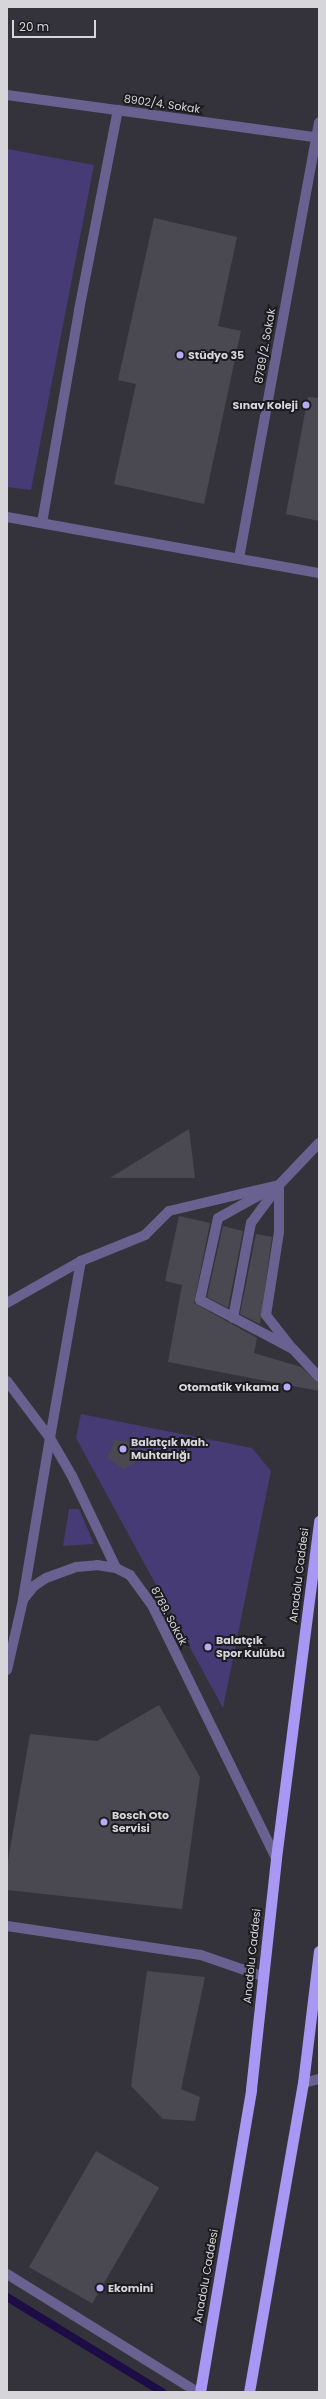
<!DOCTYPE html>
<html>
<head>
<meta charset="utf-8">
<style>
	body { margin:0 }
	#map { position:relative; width:326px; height:2399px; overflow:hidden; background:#34333b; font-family:Poppins,sans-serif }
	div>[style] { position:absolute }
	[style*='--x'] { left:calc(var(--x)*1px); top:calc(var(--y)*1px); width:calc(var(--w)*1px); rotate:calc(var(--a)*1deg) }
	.green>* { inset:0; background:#463b74 }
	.stream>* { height:8px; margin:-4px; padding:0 4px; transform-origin:4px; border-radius:4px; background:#1e0c46 }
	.building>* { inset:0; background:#4a4952; transform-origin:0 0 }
	.service>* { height:10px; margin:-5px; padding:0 5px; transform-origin:5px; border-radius:5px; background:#696290 }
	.minor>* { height:10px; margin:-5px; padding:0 5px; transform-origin:5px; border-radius:5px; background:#696290 }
	.trunk>* { height:11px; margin:-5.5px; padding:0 5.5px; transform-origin:5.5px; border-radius:5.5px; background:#a898f4 }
	.dots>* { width:11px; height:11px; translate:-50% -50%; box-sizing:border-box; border:2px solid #1c1b1f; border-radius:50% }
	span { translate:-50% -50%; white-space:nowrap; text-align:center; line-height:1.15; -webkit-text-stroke:4px #1c1b1f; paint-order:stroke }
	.street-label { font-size:11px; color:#d5d5da }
	.poi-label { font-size:11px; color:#d5d5da; font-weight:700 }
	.left { translate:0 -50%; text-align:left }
	.right { translate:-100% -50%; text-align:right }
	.frame { position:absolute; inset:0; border:8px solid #d5d5da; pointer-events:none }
	.scale { position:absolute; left:12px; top:20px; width:84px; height:18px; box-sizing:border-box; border:2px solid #d5d5da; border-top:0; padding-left:5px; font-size:12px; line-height:14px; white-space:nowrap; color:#d5d5da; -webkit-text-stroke:3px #1c1b1f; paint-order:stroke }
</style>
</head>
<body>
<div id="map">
	<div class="green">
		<div style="clip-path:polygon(7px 149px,94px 165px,31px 490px,7px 487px)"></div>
		<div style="clip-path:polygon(81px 1414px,252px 1448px,271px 1471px,223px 1708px,76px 1438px)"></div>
		<div style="clip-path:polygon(69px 1509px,79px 1509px,94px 1544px,63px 1546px)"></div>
	</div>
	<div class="stream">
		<div style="--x:7;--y:2297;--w:182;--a:31.5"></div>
	</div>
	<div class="building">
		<div style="clip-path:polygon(154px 218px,237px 237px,218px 326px,241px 331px,204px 504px,114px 484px,136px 384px,118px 380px)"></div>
		<div style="clip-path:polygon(308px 397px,319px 398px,319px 521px,286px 514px)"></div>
		<div style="clip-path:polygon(189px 1129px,195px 1178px,110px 1178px)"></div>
		<div style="clip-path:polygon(179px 1216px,210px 1223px,194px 1303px,257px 1338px,254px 1353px,301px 1367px,319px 1383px,319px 1391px,168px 1362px,182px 1285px,165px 1281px)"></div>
		<div style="clip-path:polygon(223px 1226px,243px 1231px,228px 1308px,207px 1297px)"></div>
		<div style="clip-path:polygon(256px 1234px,272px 1237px,260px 1324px,240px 1314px)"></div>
		<div style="clip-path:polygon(115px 1440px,132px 1442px,138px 1461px,123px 1469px,107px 1457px)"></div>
		<div style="clip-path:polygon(159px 1705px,200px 1777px,182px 1909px,7px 1890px,7px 1866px,30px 1734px,97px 1741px)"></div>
		<div style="clip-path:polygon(147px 1971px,205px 1977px,181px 2089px,200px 2097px,195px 2121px,163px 2119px,131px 2086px)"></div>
		<div style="left:96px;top:2151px;width:73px;height:134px;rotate:30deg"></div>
	</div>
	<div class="service">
		<div style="--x:42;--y:523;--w:216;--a:-80.1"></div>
		<div style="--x:79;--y:310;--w:204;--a:-79"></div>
		<div style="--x:279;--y:1185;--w:47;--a:90"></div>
		<div style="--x:279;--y:1232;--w:84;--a:98.9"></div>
		<div style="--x:266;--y:1315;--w:41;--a:52"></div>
		<div style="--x:267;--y:1191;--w:56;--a:151.1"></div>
		<div style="--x:218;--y:1218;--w:84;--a:102.4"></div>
		<div style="--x:200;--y:1300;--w:105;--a:27.8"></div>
		<div style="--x:293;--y:1349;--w:38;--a:47"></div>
		<div style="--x:7;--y:1303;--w:85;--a:-29.6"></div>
		<div style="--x:81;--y:1261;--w:69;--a:-22.1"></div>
		<div style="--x:145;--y:1235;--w:34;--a:-45"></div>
		<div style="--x:169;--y:1211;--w:113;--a:-13.3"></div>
		<div style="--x:279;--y:1185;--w:58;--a:-46.4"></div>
		<div style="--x:233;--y:1318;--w:97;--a:-79.3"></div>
		<div style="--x:251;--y:1223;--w:44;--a:-53.4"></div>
		<div style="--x:50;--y:1438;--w:180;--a:-80.1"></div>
	</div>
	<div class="minor">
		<div style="--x:7;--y:95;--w:315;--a:7.8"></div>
		<div style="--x:7;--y:517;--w:317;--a:10.2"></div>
		<div style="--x:239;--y:558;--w:443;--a:-79.6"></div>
		<div style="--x:7;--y:1381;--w:71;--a:53"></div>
		<div style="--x:50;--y:1438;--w:44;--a:59.9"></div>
		<div style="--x:72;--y:1476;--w:102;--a:64.4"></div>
		<div style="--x:116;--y:1568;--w:16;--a:27"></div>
		<div style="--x:130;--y:1575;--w:39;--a:54"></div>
		<div style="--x:153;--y:1607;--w:280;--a:63.9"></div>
		<div style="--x:23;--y:1599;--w:163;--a:-80.5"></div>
		<div style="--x:7;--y:1670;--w:72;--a:-77.1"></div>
		<div style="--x:23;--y:1600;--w:18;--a:-52"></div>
		<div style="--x:34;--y:1586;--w:14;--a:-34"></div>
		<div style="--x:46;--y:1578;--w:32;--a:-20"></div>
		<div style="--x:76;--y:1567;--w:21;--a:-5"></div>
		<div style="--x:97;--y:1565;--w:19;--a:9"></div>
		<div style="--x:7;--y:1926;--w:196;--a:8.5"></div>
		<div style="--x:201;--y:1955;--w:65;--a:19"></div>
		<div style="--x:303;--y:2083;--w:16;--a:-14"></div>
		<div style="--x:7;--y:2274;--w:224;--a:31.8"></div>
	</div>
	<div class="trunk">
		<div style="--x:200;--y:2392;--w:307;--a:-80.4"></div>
		<div style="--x:251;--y:2089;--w:232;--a:-83.8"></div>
		<div style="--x:276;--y:1858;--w:340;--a:-82.7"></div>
		<div style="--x:249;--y:2392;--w:314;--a:-80.1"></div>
		<div style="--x:303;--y:2083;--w:133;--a:-83.1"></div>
	</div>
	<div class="dots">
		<div style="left:180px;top:355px;background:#b7abf8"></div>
		<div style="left:306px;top:405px;background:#b7abf8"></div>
		<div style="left:287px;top:1387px;background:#b7abf8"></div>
		<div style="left:123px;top:1449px;background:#b7abf8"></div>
		<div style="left:208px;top:1647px;background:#b7abf8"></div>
		<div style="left:104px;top:1822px;background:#b7abf8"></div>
		<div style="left:100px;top:2288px;background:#b7abf8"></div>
	</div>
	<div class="street-label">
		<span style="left:162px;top:104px;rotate:8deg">8902/4. Sokak</span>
		<span style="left:265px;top:346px;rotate:-80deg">8789/2. Sokak</span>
		<span style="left:299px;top:1575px;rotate:-83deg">Anadolu Caddesi</span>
		<span style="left:169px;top:1616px;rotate:62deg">8789. Sokak</span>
		<span style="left:252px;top:1956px;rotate:-84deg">Anadolu Caddesi</span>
		<span style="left:206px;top:2276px;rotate:-80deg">Anadolu Caddesi</span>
	</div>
	<div class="poi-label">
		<span class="left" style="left:188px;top:355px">Stüdyo 35</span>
		<span class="right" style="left:298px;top:405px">Sınav Koleji</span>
		<span class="right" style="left:279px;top:1387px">Otomatik Yıkama</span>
		<span class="left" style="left:131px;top:1449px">Balatçık Mah.<br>Muhtarlığı</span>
		<span class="left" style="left:216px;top:1647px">Balatçık<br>Spor Kulübü</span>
		<span class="left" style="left:112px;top:1822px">Bosch Oto<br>Servisi</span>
		<span class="left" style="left:108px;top:2288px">Ekomini</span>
	</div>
	<div class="frame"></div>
	<div class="scale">20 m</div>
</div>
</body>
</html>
